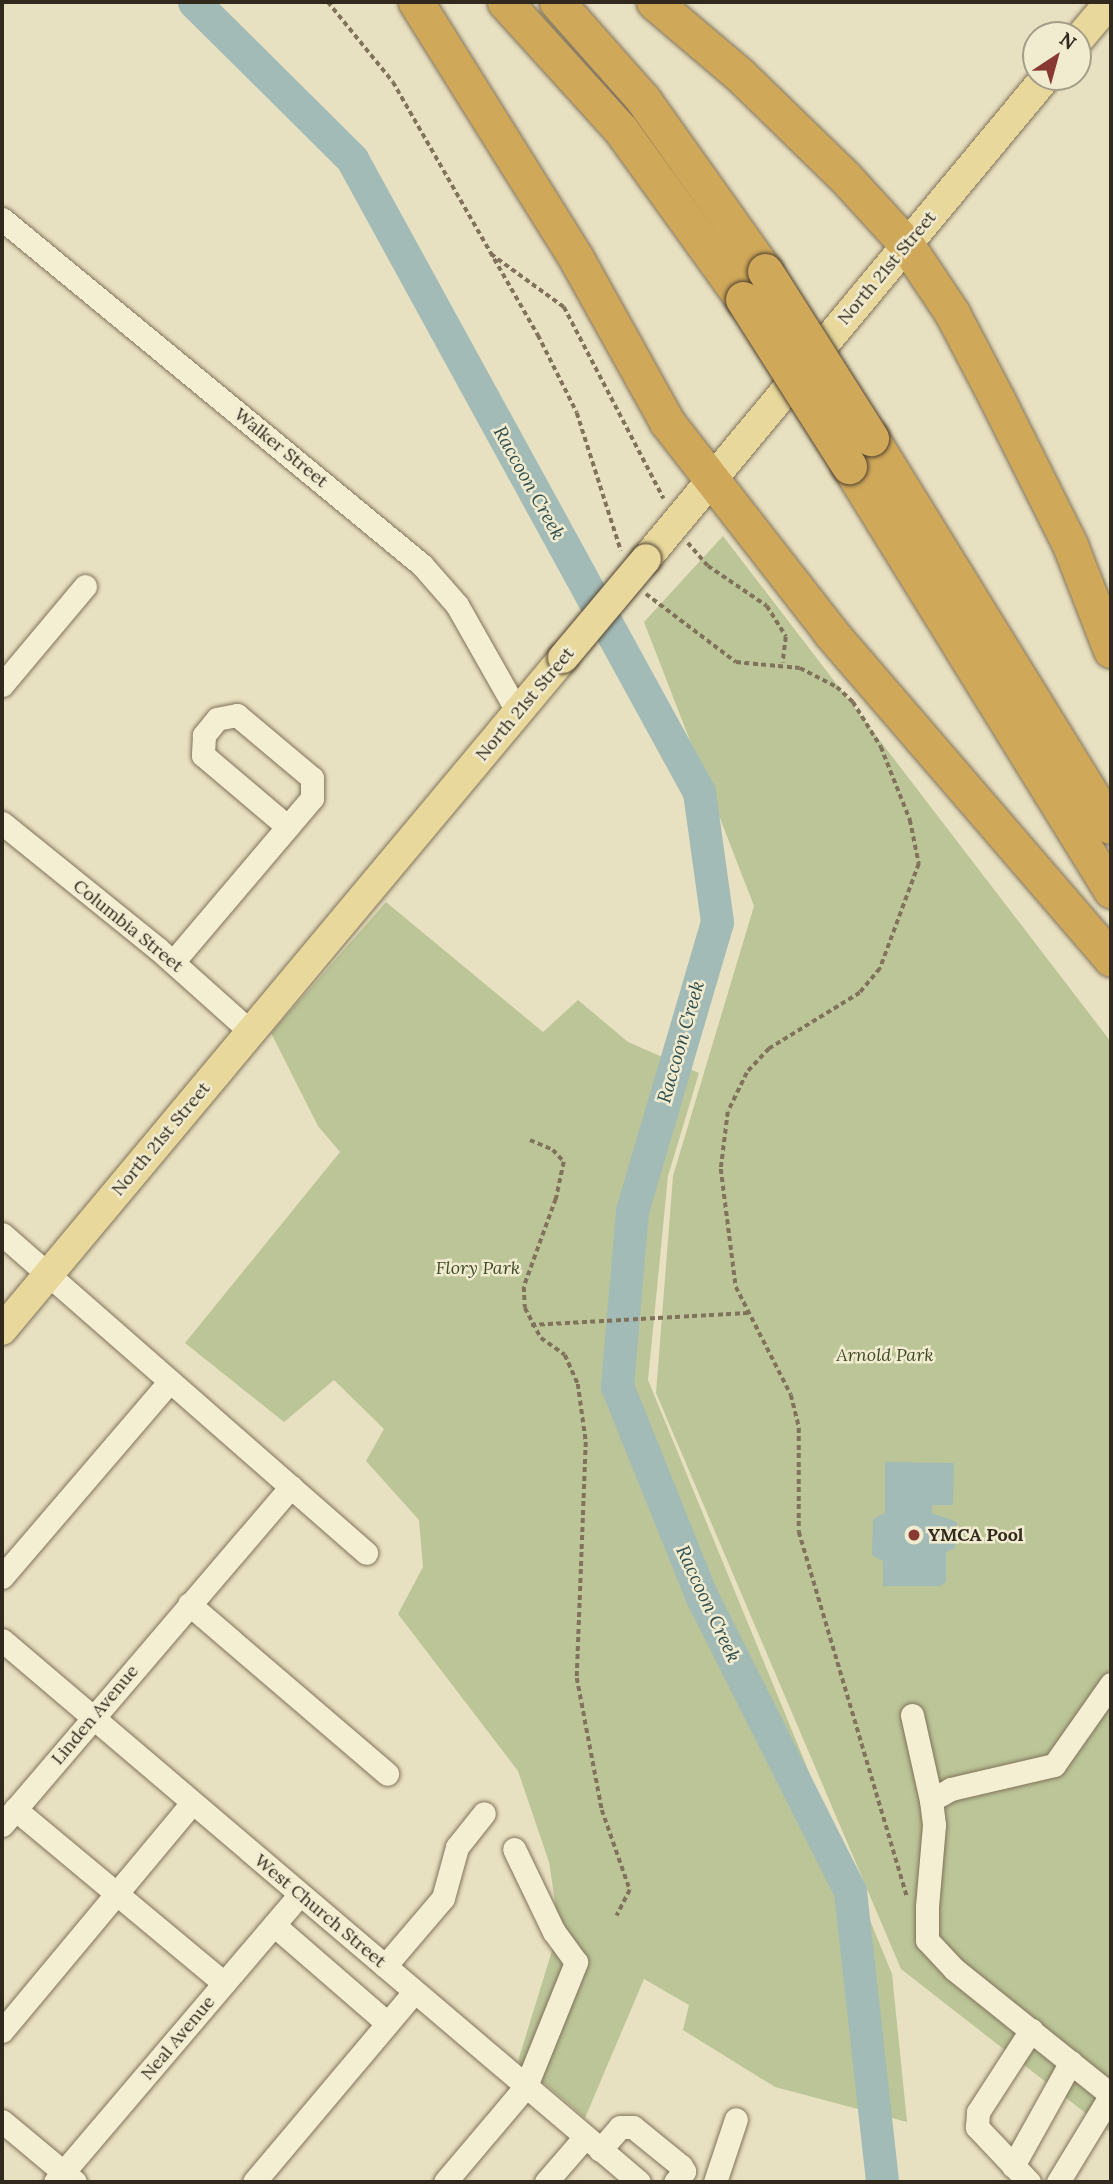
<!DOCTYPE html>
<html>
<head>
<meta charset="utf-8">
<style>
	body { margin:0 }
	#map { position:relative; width:1113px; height:2184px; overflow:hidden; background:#e8e1c1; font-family:Lora,serif }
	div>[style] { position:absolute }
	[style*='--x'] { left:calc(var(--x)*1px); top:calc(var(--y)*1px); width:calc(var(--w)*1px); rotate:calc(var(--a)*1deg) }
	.green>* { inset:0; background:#bbc597 }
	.water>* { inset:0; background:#a3bbb7 }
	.river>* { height:33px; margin:-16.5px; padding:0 16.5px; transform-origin:16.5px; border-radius:16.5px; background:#a3bbb7 }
	.path>* { height:3.5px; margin-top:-1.75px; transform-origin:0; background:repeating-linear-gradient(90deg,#80725b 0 5px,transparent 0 8.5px) }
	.roads { filter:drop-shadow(0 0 2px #80725b) drop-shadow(0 0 2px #80725b) }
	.minor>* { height:23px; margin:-11.5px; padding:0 11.5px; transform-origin:11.5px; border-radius:11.5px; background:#f4eed3 }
	.major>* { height:30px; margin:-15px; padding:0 15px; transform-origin:15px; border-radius:15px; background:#e8d89c }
	.highway>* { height:35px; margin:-17.5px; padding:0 17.5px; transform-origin:17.5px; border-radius:17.5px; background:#d0a859 }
	.bridges { filter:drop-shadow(0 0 2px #4e402f) drop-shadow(0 0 2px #4e402f) }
	.major-bridge>* { height:30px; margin:-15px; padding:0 15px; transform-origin:15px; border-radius:15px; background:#e8d89c }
	.highway-bridge>* { height:35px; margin:-17.5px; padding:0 17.5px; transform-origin:17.5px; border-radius:17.5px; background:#d0a859 }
	.dots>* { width:19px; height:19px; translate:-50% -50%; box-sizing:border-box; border:4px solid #f1ebd0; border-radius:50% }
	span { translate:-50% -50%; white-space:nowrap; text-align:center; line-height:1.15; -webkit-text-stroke:5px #f1ebd0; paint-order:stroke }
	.street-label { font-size:18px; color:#31291d }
	.park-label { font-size:18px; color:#3e4b26; font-style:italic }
	.poi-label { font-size:18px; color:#31291d; font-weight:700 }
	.left { translate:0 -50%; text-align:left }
	.water-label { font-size:19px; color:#2e4e4f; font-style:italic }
	.frame { position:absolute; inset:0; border:4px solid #31291d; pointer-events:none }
	.north { position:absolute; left:1022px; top:21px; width:70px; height:70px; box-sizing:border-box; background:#f1ebd0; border:2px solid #a49d88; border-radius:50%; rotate:36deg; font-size:19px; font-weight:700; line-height:28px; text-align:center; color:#31291d }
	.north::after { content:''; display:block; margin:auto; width:24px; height:32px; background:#883931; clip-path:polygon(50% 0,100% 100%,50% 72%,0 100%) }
</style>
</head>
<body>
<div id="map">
	<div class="green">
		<div style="clip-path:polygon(723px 536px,1111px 1042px,1111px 2133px,901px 1969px,656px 1393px,673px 1176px,754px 906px,644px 622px)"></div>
		<div style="clip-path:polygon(386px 902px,543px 1032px,578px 1000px,628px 1042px,699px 1073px,668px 1176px,648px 1380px,892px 1974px,907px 2122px,775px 2087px,683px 2030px,689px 2005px,644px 1979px,585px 2118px,518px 2061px,559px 1928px,549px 1862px,518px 1771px,398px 1614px,423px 1567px,419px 1520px,366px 1461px,384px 1429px,334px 1380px,284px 1422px,185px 1343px,340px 1152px,318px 1126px,271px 1033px)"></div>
	</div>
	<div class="water">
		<div style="clip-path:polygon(885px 1462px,954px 1463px,953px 1505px,932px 1505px,932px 1513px,957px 1522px,955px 1548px,946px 1552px,946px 1582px,941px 1586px,883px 1586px,883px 1561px,872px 1555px,873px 1519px,885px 1513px)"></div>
	</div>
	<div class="river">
		<div style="--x:194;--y:2;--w:223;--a:44.8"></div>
		<div style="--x:352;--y:159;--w:722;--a:61.27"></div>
		<div style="--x:699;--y:792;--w:131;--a:82.1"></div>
		<div style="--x:717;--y:922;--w:301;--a:106.4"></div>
		<div style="--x:632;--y:1211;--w:176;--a:94.9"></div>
		<div style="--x:617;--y:1386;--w:227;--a:68.1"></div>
		<div style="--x:702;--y:1597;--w:329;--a:63.3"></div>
		<div style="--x:850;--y:1891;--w:293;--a:83.7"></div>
	</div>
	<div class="path">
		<div style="--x:328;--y:2;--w:103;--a:50.9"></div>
		<div style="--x:393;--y:82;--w:292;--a:60.2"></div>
		<div style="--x:538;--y:335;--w:87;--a:63.4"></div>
		<div style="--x:577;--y:413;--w:145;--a:72.3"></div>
		<div style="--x:491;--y:254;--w:90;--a:36"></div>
		<div style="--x:564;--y:307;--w:216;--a:62.5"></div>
		<div style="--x:688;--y:543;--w:30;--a:49"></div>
		<div style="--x:708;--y:566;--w:71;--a:34.1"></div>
		<div style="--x:767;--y:606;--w:36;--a:58"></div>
		<div style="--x:786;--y:637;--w:26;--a:97"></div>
		<div style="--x:646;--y:594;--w:113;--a:37.1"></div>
		<div style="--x:736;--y:662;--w:64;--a:5.4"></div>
		<div style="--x:800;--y:668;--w:42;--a:27.2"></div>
		<div style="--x:837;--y:687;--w:22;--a:43"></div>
		<div style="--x:853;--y:702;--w:53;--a:58.1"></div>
		<div style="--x:881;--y:747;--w:79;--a:68.3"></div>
		<div style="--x:910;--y:820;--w:45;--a:78.4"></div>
		<div style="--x:919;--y:864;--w:112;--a:110.4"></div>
		<div style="--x:880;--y:969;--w:31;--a:130"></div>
		<div style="--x:860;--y:993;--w:107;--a:148.4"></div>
		<div style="--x:769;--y:1049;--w:33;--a:133"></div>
		<div style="--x:747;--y:1073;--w:43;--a:116"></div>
		<div style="--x:728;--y:1112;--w:57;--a:97"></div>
		<div style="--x:721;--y:1169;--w:119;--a:82.8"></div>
		<div style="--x:736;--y:1287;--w:121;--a:63"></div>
		<div style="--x:791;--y:1395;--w:34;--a:76"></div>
		<div style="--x:799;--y:1428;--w:104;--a:90"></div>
		<div style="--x:799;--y:1532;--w:381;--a:73.5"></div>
		<div style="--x:530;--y:1140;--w:25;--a:23"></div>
		<div style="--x:553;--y:1150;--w:16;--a:47"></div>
		<div style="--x:564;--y:1162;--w:38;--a:102"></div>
		<div style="--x:556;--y:1199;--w:94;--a:110"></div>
		<div style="--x:524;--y:1287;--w:21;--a:87"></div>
		<div style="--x:525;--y:1308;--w:34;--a:62"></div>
		<div style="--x:541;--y:1338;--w:29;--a:35"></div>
		<div style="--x:565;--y:1355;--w:32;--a:66"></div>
		<div style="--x:578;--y:1384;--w:59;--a:82.1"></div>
		<div style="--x:586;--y:1442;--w:236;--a:92.2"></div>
		<div style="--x:577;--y:1678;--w:134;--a:79.3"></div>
		<div style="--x:602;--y:1810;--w:85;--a:70.7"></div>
		<div style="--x:630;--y:1890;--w:29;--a:117"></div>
		<div style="--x:531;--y:1325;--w:217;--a:-3.2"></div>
	</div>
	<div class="roads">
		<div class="minor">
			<div style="--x:2;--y:219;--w:544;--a:39.48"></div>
			<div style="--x:422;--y:565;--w:53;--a:48.8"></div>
			<div style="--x:457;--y:605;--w:124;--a:60.5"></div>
			<div style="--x:2;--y:685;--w:129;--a:-50"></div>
			<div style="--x:2;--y:823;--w:199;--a:38.9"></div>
			<div style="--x:157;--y:948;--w:126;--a:41.8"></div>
			<div style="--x:173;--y:962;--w:215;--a:-49.7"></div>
			<div style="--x:312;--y:798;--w:20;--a:-90"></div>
			<div style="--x:312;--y:778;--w:98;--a:-140"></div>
			<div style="--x:237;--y:715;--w:20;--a:169"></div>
			<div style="--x:217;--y:719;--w:21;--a:129"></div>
			<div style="--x:204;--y:735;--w:20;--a:93"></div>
			<div style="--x:203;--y:755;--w:111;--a:40.3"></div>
			<div style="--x:2;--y:1234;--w:484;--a:41.2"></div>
			<div style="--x:2;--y:1577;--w:258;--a:-49.4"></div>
			<div style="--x:189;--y:1604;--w:261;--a:40.6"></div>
			<div style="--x:2;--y:1640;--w:836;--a:40.39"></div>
			<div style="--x:1111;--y:1684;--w:99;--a:125.1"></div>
			<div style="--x:1054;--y:1765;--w:106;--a:166.9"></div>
			<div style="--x:951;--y:1789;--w:23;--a:151"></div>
			<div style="--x:931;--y:1800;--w:25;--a:83"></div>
			<div style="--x:934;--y:1825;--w:82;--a:94.9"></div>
			<div style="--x:927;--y:1907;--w:33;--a:90"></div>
			<div style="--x:927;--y:1940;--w:40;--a:47"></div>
			<div style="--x:954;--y:1969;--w:201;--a:38.7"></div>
			<div style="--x:912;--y:1715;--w:87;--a:77.4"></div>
			<div style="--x:15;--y:1809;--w:272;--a:39.8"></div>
			<div style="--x:2;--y:1825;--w:445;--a:-49.5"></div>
			<div style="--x:274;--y:1925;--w:150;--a:40.9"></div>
			<div style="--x:385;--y:1966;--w:89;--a:-49.5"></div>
			<div style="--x:443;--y:1898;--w:53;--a:-74.6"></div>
			<div style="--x:457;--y:1847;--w:43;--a:-51.5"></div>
			<div style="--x:2;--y:2031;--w:297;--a:-50.2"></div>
			<div style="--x:2;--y:2121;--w:95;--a:39.9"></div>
			<div style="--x:600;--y:2150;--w:30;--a:-49"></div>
			<div style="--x:620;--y:2127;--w:13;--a:0"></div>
			<div style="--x:633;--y:2127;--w:62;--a:39.1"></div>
			<div style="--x:681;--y:2166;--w:6;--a:59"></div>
			<div style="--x:684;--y:2171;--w:14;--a:129"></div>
			<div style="--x:1013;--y:2166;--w:119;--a:-60.9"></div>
			<div style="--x:55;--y:2182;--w:378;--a:-49.6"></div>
			<div style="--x:254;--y:2182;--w:248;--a:-49.9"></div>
			<div style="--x:445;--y:2182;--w:126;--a:-49.8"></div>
			<div style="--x:526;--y:2086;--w:134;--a:-68"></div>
			<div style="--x:576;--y:1962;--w:37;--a:-126"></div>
			<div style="--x:554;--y:1932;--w:92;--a:-115.7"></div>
			<div style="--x:546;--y:2182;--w:60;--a:-49.1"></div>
			<div style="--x:715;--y:2182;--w:66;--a:-71.6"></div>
			<div style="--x:1029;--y:2182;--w:76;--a:-133.4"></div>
			<div style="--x:977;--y:2127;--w:15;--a:-86"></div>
			<div style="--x:978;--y:2112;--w:98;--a:-57.1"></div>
			<div style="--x:1058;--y:2182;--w:102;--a:-58.7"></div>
		</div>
		<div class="major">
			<div style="--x:1078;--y:40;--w:50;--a:-49.9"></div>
			<div style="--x:646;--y:559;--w:626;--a:-50.31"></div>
			<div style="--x:2;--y:1330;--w:875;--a:-50.14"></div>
		</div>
		<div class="highway">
			<div style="--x:416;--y:2;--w:304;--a:58"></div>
			<div style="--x:577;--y:260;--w:185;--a:60.9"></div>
			<div style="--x:667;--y:422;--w:267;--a:52.1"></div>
			<div style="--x:831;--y:633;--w:430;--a:49.3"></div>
			<div style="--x:505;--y:2;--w:173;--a:47.8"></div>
			<div style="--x:621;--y:130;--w:208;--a:54.2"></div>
			<div style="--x:557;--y:2;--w:128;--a:48.5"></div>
			<div style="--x:642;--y:98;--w:212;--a:54.6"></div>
			<div style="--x:654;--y:2;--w:113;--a:40.3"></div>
			<div style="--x:740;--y:75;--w:145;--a:44.2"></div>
			<div style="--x:844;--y:176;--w:92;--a:47.6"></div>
			<div style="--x:906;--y:244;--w:83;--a:56.3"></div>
			<div style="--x:952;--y:313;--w:99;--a:62.4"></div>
			<div style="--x:998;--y:401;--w:161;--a:63.4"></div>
			<div style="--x:1070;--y:545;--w:113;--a:68.7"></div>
			<div style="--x:871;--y:438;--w:456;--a:58.3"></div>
			<div style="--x:849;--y:466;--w:499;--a:58.3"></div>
		</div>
	</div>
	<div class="bridges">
		<div class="major-bridge">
			<div style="--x:563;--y:658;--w:129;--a:-50"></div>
		</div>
		<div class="highway-bridge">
			<div style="--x:765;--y:271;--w:198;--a:57.6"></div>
			<div style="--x:743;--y:299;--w:198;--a:57.6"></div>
		</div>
	</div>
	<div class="dots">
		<div style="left:914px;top:1535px;background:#883931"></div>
	</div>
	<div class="street-label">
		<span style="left:887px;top:268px;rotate:-50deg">North 21st Street</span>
		<span style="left:281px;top:448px;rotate:39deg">Walker Street</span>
		<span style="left:525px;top:704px;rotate:-50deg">North 21st Street</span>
		<span style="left:128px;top:926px;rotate:39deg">Columbia Street</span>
		<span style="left:161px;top:1139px;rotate:-50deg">North 21st Street</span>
		<span style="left:95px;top:1715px;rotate:-50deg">Linden Avenue</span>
		<span style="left:320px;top:1911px;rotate:40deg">West Church Street</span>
		<span style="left:178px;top:2038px;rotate:-50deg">Neal Avenue</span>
	</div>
	<div class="park-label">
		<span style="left:478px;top:1268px">Flory Park</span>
		<span style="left:885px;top:1355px">Arnold Park</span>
	</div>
	<div class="poi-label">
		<span class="left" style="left:928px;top:1535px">YMCA Pool</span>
	</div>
	<div class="water-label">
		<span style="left:529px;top:483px;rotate:61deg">Raccoon Creek</span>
		<span style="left:681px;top:1042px;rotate:-74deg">Raccoon Creek</span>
		<span style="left:708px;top:1604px;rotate:65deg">Raccoon Creek</span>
	</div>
	<div class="frame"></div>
	<div class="north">N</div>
</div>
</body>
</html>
